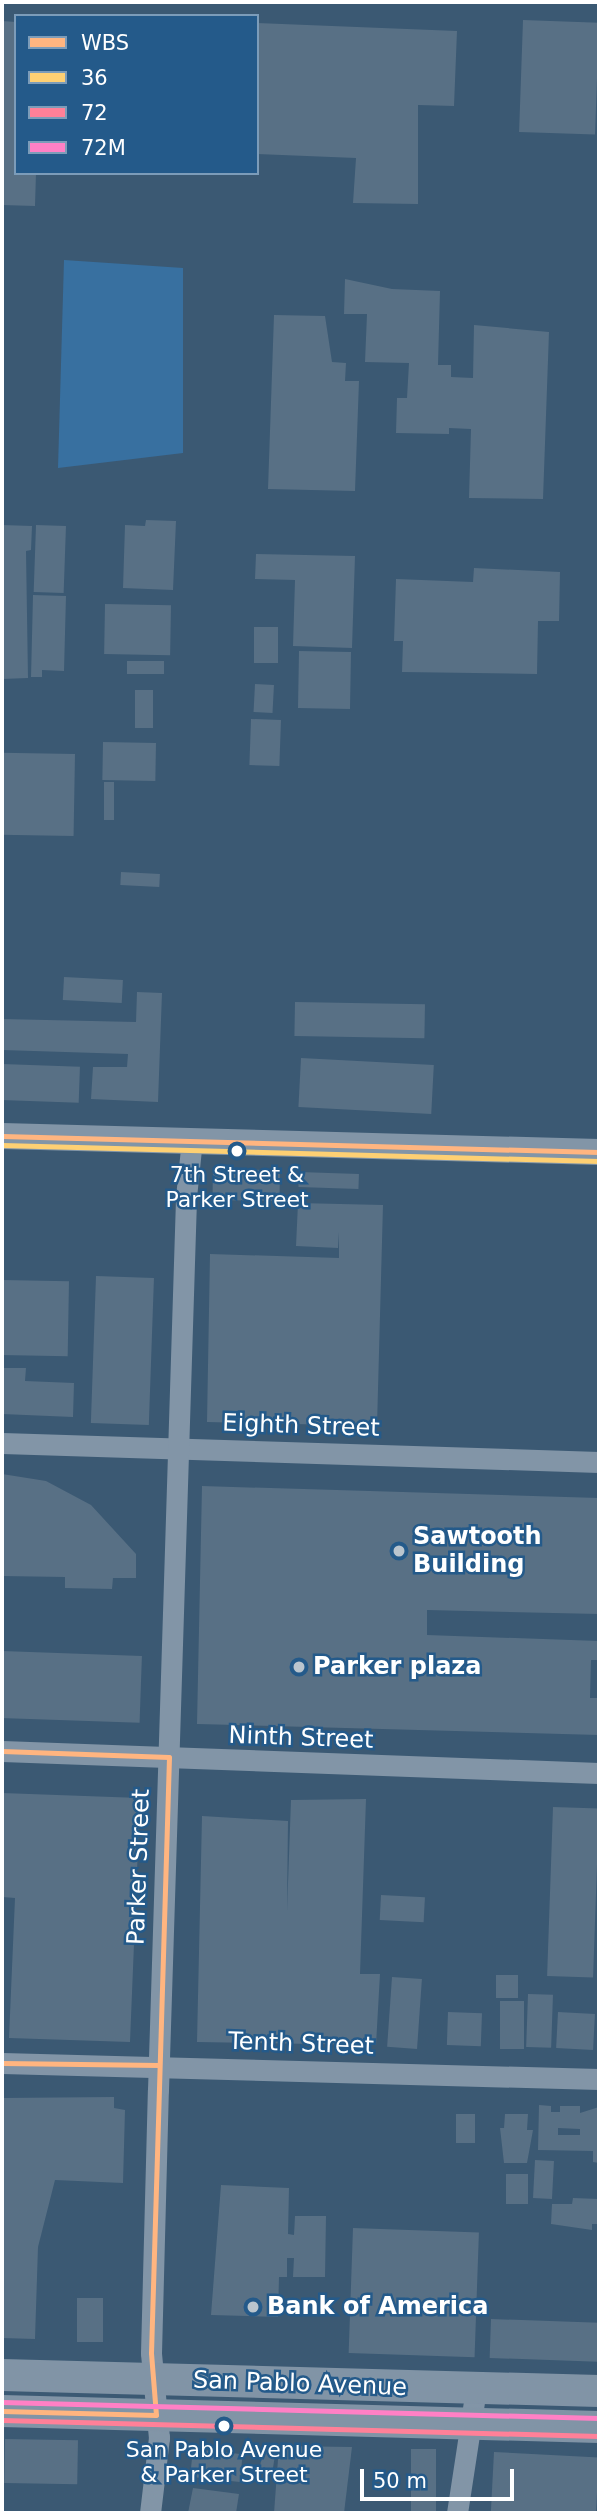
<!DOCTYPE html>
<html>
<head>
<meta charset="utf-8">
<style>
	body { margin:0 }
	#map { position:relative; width:601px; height:2515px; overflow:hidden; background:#3b5973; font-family:"DejaVu Sans",sans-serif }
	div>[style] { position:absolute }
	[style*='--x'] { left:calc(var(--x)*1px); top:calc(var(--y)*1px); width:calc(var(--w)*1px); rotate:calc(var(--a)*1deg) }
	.green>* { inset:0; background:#3870a0 }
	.building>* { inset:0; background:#587085; transform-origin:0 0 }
	.minor>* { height:21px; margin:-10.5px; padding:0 10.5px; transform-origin:10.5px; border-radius:10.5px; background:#8295a7 }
	.tertiary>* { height:26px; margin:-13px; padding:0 13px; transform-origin:13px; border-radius:13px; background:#8295a7 }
	.primary>* { height:32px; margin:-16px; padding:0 16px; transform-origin:16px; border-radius:16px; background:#8194a6 }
	.bus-1>* { height:5px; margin:-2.5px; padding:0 2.5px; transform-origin:2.5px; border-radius:2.5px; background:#ffb580 }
	.bus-2>* { height:5px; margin:-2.5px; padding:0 2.5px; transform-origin:2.5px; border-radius:2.5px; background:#fed073 }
	.bus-3>* { height:5px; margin:-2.5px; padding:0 2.5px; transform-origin:2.5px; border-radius:2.5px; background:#ff8098 }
	.bus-4>* { height:5px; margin:-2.5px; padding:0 2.5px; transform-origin:2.5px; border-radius:2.5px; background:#ff80c5 }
	.dots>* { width:19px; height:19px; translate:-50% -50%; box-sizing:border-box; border:4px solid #245a8a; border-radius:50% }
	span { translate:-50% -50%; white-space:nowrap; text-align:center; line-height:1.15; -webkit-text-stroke:5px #245a8a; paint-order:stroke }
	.bus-label { font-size:22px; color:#fff }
	.street-label { font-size:24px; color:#fff }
	.poi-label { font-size:24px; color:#fff; font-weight:700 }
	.left { translate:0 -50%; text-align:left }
	.frame { position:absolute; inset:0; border:4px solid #fff; pointer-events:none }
	.legend { position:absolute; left:14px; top:14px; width:245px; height:161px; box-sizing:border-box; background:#245a8a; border:2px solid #7c9cb9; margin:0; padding:9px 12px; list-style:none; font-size:21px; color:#fff }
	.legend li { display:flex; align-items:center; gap:14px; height:35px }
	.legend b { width:35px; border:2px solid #7c9cb9 }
	.scale { position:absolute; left:360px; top:2469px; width:154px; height:32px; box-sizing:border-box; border:4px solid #fff; border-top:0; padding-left:9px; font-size:21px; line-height:24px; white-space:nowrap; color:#fff; -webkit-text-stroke:5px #245a8a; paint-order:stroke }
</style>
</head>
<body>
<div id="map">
	<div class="green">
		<div style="clip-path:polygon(64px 260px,183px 268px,183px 453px,58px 468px)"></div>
	</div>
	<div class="building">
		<div style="left:523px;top:20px;width:76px;height:112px;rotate:2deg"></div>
		<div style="clip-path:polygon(2px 21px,16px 22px,16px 173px,36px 173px,35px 206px,2px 205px)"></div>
		<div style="clip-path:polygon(257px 23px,457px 31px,454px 106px,418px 105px,418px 204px,353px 203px,356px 158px,257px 154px)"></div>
		<div style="clip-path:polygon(345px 279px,392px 289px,440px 291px,438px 365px,451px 365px,451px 377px,473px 378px,474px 325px,549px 332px,543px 499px,469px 498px,471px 429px,449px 428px,449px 434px,396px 433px,397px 398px,407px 398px,409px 363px,365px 362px,367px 314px,344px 314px)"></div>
		<div style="clip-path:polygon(274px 315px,325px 316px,332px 362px,346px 363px,345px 381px,359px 381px,355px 491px,268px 489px)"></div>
		<div style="clip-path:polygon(146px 520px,176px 521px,173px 590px,123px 588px,125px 525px,145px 526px)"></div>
		<div style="clip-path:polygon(2px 525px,32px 526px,31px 550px,26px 551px,28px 678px,2px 679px)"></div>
		<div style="left:36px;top:525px;width:30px;height:67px;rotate:2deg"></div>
		<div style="clip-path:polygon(256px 554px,355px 556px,352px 648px,293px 646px,295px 580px,255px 579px)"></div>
		<div style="clip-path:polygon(474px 568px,560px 572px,559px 621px,538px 621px,537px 674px,402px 672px,403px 641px,394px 641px,396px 579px,473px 582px)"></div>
		<div style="clip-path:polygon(33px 595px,66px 596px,64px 671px,42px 670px,42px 677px,31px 677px)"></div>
		<div style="left:105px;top:604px;width:66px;height:50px;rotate:1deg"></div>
		<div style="left:254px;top:627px;width:24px;height:36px"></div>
		<div style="left:299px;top:651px;width:52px;height:57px;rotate:1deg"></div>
		<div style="left:127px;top:661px;width:37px;height:13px"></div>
		<div style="left:255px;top:684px;width:19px;height:28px;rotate:3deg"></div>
		<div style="left:135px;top:690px;width:18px;height:38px"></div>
		<div style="left:251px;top:719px;width:30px;height:46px;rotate:2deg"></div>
		<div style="left:103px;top:742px;width:53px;height:38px;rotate:1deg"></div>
		<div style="left:75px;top:754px;width:82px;height:73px;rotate:91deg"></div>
		<div style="left:104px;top:782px;width:10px;height:38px"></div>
		<div style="left:121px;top:872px;width:39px;height:13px;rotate:3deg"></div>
		<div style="left:64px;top:977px;width:59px;height:23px;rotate:3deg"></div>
		<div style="clip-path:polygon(137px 992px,162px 993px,158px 1102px,91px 1099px,93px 1067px,127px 1067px,128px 1054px,2px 1050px,2px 1019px,136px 1022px)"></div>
		<div style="left:295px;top:1002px;width:130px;height:34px;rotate:1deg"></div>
		<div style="left:301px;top:1058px;width:133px;height:49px;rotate:3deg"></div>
		<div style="left:2px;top:1064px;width:78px;height:36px;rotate:2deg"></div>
		<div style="left:213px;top:1169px;width:67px;height:31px;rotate:1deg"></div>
		<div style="left:299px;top:1172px;width:60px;height:15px;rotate:2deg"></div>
		<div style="clip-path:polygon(298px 1203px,383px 1205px,377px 1426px,207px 1422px,210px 1254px,339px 1258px,339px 1232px,338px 1248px,296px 1246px)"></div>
		<div style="left:96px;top:1276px;width:58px;height:147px;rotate:2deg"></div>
		<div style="left:2px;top:1280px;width:67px;height:75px;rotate:1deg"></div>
		<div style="clip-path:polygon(2px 1368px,26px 1368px,25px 1381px,74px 1383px,73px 1417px,2px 1414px)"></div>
		<div style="clip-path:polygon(2px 1474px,46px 1481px,91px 1505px,136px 1554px,136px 1578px,113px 1578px,112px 1589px,65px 1588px,65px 1577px,2px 1576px)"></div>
		<div style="clip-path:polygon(202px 1486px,599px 1498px,599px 1614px,427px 1610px,427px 1635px,599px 1641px,599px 1660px,591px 1660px,590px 1698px,599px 1698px,599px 1735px,197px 1724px)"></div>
		<div style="left:2px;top:1651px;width:140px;height:67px;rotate:2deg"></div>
		<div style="clip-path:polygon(2px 1793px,140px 1798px,130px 2042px,9px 2038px,15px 1898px,2px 1897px)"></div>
		<div style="clip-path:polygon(366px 1799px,360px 1974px,380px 1974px,376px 2045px,197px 2042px,202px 1816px,288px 1821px,287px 1911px,291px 1800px)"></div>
		<div style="left:553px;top:1807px;width:46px;height:169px;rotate:2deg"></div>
		<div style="left:381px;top:1895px;width:44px;height:25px;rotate:3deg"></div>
		<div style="left:496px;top:1975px;width:22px;height:23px"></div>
		<div style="left:392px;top:1977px;width:30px;height:70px;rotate:4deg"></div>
		<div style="left:528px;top:1994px;width:25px;height:53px;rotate:2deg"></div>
		<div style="left:500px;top:2001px;width:24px;height:48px"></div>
		<div style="left:448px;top:2012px;width:34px;height:33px;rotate:2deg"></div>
		<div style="left:558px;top:2012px;width:37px;height:36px;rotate:3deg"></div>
		<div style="clip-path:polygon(114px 2097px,114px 2108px,125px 2110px,123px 2183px,55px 2180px,38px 2247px,35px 2339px,2px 2338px,2px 2098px)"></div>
		<div style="clip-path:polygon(evenodd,539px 2105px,551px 2106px,551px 2112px,560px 2112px,560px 2106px,580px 2106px,580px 2113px,599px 2107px,599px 2163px,593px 2162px,593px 2151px,538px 2150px,539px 2105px,558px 2128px,580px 2129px,580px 2135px,558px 2135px,558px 2128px)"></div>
		<div style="left:456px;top:2114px;width:19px;height:29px"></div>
		<div style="clip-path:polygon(505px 2114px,528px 2114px,527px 2130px,533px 2130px,527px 2163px,504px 2163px,500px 2128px,504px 2128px)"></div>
		<div style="left:535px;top:2160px;width:19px;height:38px;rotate:3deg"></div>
		<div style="left:506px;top:2174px;width:22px;height:30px"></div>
		<div style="clip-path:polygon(221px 2185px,289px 2188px,288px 2234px,294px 2235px,295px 2216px,326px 2216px,325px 2277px,293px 2277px,294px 2258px,287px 2258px,287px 2277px,279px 2277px,278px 2317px,211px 2315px)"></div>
		<div style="clip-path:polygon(573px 2198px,599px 2199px,599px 2224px,592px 2224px,592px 2230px,551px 2224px,552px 2204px,572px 2204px)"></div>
		<div style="left:353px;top:2228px;width:126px;height:125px;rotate:2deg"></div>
		<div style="left:77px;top:2298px;width:26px;height:44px"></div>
		<div style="left:491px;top:2319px;width:108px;height:39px;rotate:2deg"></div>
		<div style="left:5px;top:2439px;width:73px;height:44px;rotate:1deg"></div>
		<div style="clip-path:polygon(279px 2446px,352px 2447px,344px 2513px,274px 2513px)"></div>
		<div style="left:263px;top:2448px;width:13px;height:20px;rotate:9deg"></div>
		<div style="left:193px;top:2449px;width:50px;height:28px;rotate:6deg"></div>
		<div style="left:411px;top:2449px;width:25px;height:64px"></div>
		<div style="left:494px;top:2452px;width:105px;height:61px;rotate:3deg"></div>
		<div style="clip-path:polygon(193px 2488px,239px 2494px,236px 2513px,188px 2513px)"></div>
	</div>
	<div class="minor">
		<div style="--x:2;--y:1443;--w:597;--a:1.82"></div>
		<div style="--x:2;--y:1751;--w:597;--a:2.11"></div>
		<div style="--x:2;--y:2063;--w:597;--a:1.54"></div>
		<div style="--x:150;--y:2513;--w:76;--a:-83.2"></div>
		<div style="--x:159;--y:2438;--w:85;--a:-95.4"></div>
		<div style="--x:151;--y:2353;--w:263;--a:-88.5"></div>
		<div style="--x:158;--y:2090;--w:893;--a:-88.2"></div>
		<div style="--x:186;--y:1197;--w:58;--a:-84.1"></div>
		<div style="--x:457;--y:2513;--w:125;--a:-81.3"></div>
	</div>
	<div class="tertiary">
		<div style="--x:2;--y:1136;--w:597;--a:1.54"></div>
	</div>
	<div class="primary">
		<div style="--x:2;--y:2375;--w:597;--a:1.54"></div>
		<div style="--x:2;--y:2411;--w:597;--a:1.54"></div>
	</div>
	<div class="bus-1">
		<div style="--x:2;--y:1136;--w:597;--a:1.54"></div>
		<div style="--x:2;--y:1751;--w:167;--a:2.1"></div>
		<div style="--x:169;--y:1757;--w:596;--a:91.73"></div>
		<div style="--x:151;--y:2353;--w:62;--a:85.4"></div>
		<div style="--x:156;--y:2415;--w:154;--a:-178.5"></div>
		<div style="--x:2;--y:2063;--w:157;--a:0.7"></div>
	</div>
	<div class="bus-2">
		<div style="--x:2;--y:1145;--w:597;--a:1.54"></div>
	</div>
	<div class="bus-3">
		<div style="--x:2;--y:2420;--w:597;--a:1.54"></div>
	</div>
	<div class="bus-4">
		<div style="--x:2;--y:2402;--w:597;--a:1.54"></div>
	</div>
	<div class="dots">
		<div style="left:237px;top:1151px;background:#fff"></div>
		<div style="left:399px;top:1551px;background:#bac5ce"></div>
		<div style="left:299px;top:1667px;background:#bac5ce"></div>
		<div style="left:253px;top:2307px;background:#bac5ce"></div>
		<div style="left:224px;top:2426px;background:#fff"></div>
	</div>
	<div class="bus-label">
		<span style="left:237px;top:1187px">7th Street &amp;<br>Parker Street</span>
		<span style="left:224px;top:2462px">San Pablo Avenue<br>&amp; Parker Street</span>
	</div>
	<div class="street-label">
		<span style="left:301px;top:1426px;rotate:2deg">Eighth Street</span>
		<span style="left:301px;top:1738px;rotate:2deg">Ninth Street</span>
		<span style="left:139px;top:1867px;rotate:-88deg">Parker Street</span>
		<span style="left:301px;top:2044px;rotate:2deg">Tenth Street</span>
		<span style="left:300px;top:2384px;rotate:2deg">San Pablo Avenue</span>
	</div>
	<div class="poi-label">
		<span class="left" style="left:413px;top:1551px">Sawtooth<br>Building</span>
		<span class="left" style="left:313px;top:1667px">Parker plaza</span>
		<span class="left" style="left:267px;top:2307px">Bank of America</span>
	</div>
	<div class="frame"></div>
	<ul class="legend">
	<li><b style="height:9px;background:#ffb580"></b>WBS</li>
	<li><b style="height:9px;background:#fed073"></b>36</li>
	<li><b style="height:9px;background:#ff8098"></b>72</li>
	<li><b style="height:9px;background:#ff80c5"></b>72M</li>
	</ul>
	<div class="scale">50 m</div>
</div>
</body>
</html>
